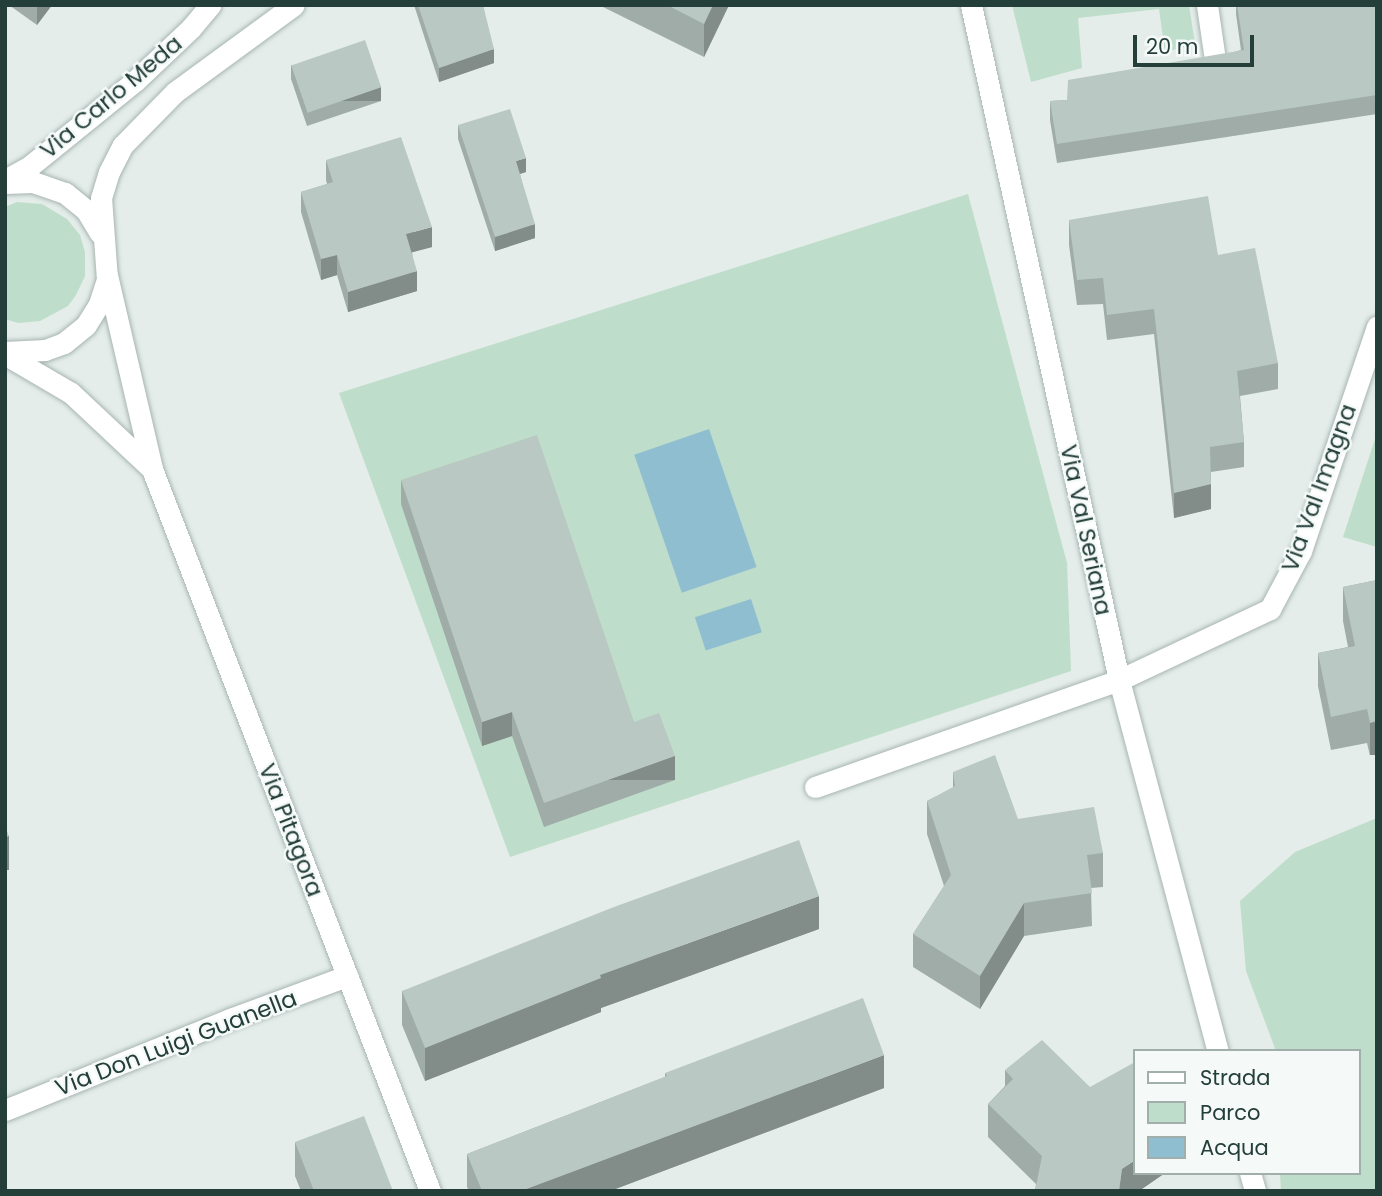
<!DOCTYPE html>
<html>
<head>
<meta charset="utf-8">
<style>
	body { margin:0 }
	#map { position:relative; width:1382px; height:1196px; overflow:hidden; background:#e4edea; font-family:Poppins,sans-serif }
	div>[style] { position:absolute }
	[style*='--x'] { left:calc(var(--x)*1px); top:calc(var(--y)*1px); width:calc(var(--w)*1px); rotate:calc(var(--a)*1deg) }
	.green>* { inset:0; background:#beddca }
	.water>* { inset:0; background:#8ebed0; transform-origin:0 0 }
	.roads { filter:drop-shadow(0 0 2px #a7b5b2) drop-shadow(0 0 2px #a7b5b2) }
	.minor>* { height:21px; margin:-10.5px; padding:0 10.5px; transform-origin:10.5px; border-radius:10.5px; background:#fff }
	.wall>* { inset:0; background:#9faca8 }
	.shaded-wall>* { inset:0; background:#828c88; transform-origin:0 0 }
	.building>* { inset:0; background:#b9c8c3; transform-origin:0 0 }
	span { translate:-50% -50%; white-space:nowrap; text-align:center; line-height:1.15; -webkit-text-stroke:5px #f5faf8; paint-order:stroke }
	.street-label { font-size:23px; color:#243e3a }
	.frame { position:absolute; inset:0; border:7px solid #243e3a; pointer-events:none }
	.legend { position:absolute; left:1133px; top:1049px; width:228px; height:126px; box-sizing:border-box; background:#f5faf8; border:2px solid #a1afac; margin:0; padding:9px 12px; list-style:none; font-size:21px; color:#243e3a }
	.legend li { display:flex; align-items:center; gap:14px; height:35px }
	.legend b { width:35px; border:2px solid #a1afac }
	.scale { position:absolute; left:1133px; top:35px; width:121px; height:32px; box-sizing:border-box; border:4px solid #243e3a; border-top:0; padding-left:9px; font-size:21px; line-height:24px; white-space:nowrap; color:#243e3a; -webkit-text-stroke:5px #f5faf8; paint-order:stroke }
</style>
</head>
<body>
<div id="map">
	<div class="green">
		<div style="clip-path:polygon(1012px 5px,1189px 5px,1195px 44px,1165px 52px,1159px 9px,1078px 18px,1082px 68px,1031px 82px)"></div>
		<div style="clip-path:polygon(968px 194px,1067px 563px,1071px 671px,510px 857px,339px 393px)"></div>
		<div style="clip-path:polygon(17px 202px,42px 204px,67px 219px,80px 235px,85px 252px,85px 276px,76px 295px,68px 306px,40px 321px,18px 323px,5px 319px,5px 207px)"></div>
		<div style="clip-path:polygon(1377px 433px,1377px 547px,1343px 537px)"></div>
		<div style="clip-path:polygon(1377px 818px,1377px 1191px,1281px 1191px,1280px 1173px,1359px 1173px,1359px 1051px,1276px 1051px,1246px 971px,1240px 901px,1295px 852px)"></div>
	</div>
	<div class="water">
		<div style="left:709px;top:429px;width:146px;height:79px;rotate:71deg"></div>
		<div style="left:751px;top:599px;width:35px;height:59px;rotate:72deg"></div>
	</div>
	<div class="roads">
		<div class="minor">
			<div style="--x:971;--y:5;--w:691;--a:77.63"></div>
			<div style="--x:1119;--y:680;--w:384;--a:75.1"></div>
			<div style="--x:1207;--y:5;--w:49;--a:81.7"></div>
			<div style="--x:5;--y:180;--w:29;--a:-29"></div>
			<div style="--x:30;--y:166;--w:135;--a:-39"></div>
			<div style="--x:135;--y:81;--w:77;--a:-43.4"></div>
			<div style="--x:191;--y:28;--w:30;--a:-50"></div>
			<div style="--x:5;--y:183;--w:28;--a:-2"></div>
			<div style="--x:33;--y:182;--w:34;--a:19"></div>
			<div style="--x:65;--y:193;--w:27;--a:39"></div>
			<div style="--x:86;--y:210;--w:27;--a:59"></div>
			<div style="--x:107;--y:275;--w:199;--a:76.9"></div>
			<div style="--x:152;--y:469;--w:774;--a:68.94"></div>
			<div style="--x:5;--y:352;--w:40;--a:-2.9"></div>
			<div style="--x:45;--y:350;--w:20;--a:-20"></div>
			<div style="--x:64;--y:343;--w:28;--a:-39"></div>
			<div style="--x:86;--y:325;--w:25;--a:-58"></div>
			<div style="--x:99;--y:304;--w:26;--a:-72"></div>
			<div style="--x:107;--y:279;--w:81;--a:-94.2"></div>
			<div style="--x:101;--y:198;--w:27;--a:-73"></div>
			<div style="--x:109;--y:172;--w:30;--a:-63"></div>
			<div style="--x:123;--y:145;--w:74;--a:-45.5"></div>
			<div style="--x:175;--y:92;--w:147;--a:-36.2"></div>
			<div style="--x:6;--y:355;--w:75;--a:30.3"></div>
			<div style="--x:71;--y:393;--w:111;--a:43.2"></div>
			<div style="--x:815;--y:787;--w:322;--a:-19.4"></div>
			<div style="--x:1119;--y:680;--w:167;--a:-25.2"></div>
			<div style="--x:1270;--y:609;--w:66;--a:-61.9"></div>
			<div style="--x:1301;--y:551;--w:237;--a:-71.3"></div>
			<div style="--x:5;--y:1110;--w:243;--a:-22"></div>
			<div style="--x:230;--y:1019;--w:125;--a:-20.2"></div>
			<div style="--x:1250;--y:1173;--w:19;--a:74"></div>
		</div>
	</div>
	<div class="wall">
		<div style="clip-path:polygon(9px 5px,52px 5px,37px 25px)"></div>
		<div style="clip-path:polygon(414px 5px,483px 5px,494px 63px,439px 82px)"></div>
		<div style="clip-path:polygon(599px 5px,729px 5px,704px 57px)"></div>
		<div style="clip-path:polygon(1236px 5px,1377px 5px,1377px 114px,1057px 163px,1050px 120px,1050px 101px,1067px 100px,1241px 50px,1236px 14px)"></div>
		<div style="clip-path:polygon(291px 65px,381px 101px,307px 126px,291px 79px)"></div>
		<div style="clip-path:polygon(458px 125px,526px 172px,520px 174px,535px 238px,495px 251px,458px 139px)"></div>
		<div style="clip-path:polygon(326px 160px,432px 247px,412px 252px,417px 291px,348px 312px,337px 275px,321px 280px,301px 212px,301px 192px,327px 184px,326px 180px)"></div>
		<div style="clip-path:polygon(1069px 220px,1218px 255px,1278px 363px,1278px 389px,1240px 396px,1244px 442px,1244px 467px,1211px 472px,1211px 509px,1174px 518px,1154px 334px,1107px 340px,1103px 304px,1077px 305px,1069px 245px)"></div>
		<div style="clip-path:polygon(401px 480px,634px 722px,675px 780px,544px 827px,512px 736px,482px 746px,401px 504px)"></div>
		<div style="clip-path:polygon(1377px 580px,1370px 756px,1367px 743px,1331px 750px,1318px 686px,1318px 653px,1348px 647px,1343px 621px,1343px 587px)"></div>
		<div style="clip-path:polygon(953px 772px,1018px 819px,1103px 853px,1103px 887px,1091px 888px,1092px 926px,1024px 936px,980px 1009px,913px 967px,913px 934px,944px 886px,927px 834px,927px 801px,953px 788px)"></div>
		<div style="clip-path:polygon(819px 929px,601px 1008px,601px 1012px,425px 1081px,402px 1025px,402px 991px)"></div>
		<div style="clip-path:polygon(1005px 1070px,1135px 1173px,1165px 1173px,1139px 1191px,1035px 1191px,1036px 1184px,988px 1137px,988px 1104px,1005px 1086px)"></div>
		<div style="clip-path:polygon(665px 1073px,884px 1088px,610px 1191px,469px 1191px,467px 1187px,467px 1154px,665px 1077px)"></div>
		<div style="clip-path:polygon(295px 1142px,393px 1191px,301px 1191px,295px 1176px)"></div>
	</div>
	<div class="shaded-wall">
		<div style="clip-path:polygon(37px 5px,52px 5px,37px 25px)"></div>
		<div style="clip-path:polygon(713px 5px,729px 5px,704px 57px,704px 24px)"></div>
		<div style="clip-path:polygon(494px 49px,494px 63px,439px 82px,439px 68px)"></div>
		<div style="left:381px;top:87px;width:14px;height:78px;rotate:90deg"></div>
		<div style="clip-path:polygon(526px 158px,526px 172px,516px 175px,516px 161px)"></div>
		<div style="clip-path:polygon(535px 224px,535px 238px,495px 251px,495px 237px)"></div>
		<div style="clip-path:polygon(432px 227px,432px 247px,406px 254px,406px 234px)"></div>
		<div style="clip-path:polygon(337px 255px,337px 275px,321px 280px,321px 259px)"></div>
		<div style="clip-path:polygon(417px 271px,417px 291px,348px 312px,348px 292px)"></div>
		<div style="clip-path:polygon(1211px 484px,1211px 509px,1174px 518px,1174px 493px)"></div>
		<div style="clip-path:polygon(512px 712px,512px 736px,482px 746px,482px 722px)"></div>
		<div style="left:1377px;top:721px;width:34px;height:7px;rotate:90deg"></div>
		<div style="left:675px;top:756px;width:24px;height:139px;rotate:90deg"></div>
		<div style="left:9px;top:836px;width:34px;height:4px;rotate:90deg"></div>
		<div style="clip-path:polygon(819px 896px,819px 929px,601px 1008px,601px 1012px,425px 1081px,425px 1048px,600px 975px)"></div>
		<div style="clip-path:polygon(1024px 903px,1024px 936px,980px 1009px,980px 976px)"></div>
		<div style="clip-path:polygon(884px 1055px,884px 1088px,610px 1191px,521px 1191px)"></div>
		<div style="clip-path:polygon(1135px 1160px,1135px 1173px,1165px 1173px,1139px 1191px,1119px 1191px,1122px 1169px)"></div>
	</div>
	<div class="building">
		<div style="clip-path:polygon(418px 5px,483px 5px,494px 49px,439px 68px)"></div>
		<div style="clip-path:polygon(667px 5px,713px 5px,704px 24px)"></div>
		<div style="clip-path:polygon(1237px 5px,1377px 5px,1377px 95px,1057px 144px,1050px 101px,1067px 100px,1068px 80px,1244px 50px)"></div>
		<div style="left:365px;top:40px;width:50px;height:78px;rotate:71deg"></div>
		<div style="clip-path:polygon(510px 109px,526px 158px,516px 161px,535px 224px,495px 237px,458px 125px)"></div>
		<div style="clip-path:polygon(401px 137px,432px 227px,406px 234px,417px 271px,348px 292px,337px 255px,321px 259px,301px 192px,333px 182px,326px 160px)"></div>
		<div style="clip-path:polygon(1208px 196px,1218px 255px,1255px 248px,1278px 363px,1237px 371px,1244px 442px,1210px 447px,1211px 484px,1174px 493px,1154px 309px,1107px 315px,1103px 278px,1077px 280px,1069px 220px)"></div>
		<div style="clip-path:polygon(537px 435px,634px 722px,659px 713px,675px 756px,544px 803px,512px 712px,482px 722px,401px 480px)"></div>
		<div style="clip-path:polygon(1377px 580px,1377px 721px,1370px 723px,1367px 709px,1331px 717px,1318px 653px,1355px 646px,1343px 587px)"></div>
		<div style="clip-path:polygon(995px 755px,1018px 819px,1094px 807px,1103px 853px,1087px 855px,1092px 893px,1024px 903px,980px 976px,913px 934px,951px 875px,927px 801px,955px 786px,953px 772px)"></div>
		<div style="clip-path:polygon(5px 826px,9px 836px,5px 838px)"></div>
		<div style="clip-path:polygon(799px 840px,819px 896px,600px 975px,601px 978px,425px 1048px,402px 991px,614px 907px)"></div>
		<div style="clip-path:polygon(863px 998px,884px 1055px,521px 1191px,482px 1191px,467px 1154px,667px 1076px,665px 1073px)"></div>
		<div style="clip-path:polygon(1042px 1040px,1090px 1087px,1135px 1062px,1135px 1160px,1122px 1169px,1119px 1191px,1035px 1191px,1042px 1156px,988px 1104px,1013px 1079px,1005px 1070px)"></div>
		<div style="clip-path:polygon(364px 1116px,393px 1191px,314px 1191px,295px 1142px)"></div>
	</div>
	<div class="street-label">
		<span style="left:111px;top:97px;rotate:-40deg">Via Carlo Meda</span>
		<span style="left:1319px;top:488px;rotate:-70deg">Via Val Imagna</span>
		<span style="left:1086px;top:530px;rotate:78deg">Via Val Seriana</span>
		<span style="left:291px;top:830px;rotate:69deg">Via Pitagora</span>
		<span style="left:176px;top:1043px;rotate:-21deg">Via Don Luigi Guanella</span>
	</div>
	<div class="frame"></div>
	<ul class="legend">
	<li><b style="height:9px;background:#fff"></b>Strada</li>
	<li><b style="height:19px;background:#beddca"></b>Parco</li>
	<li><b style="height:19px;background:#8ebed0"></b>Acqua</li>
	</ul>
	<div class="scale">20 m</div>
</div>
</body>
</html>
